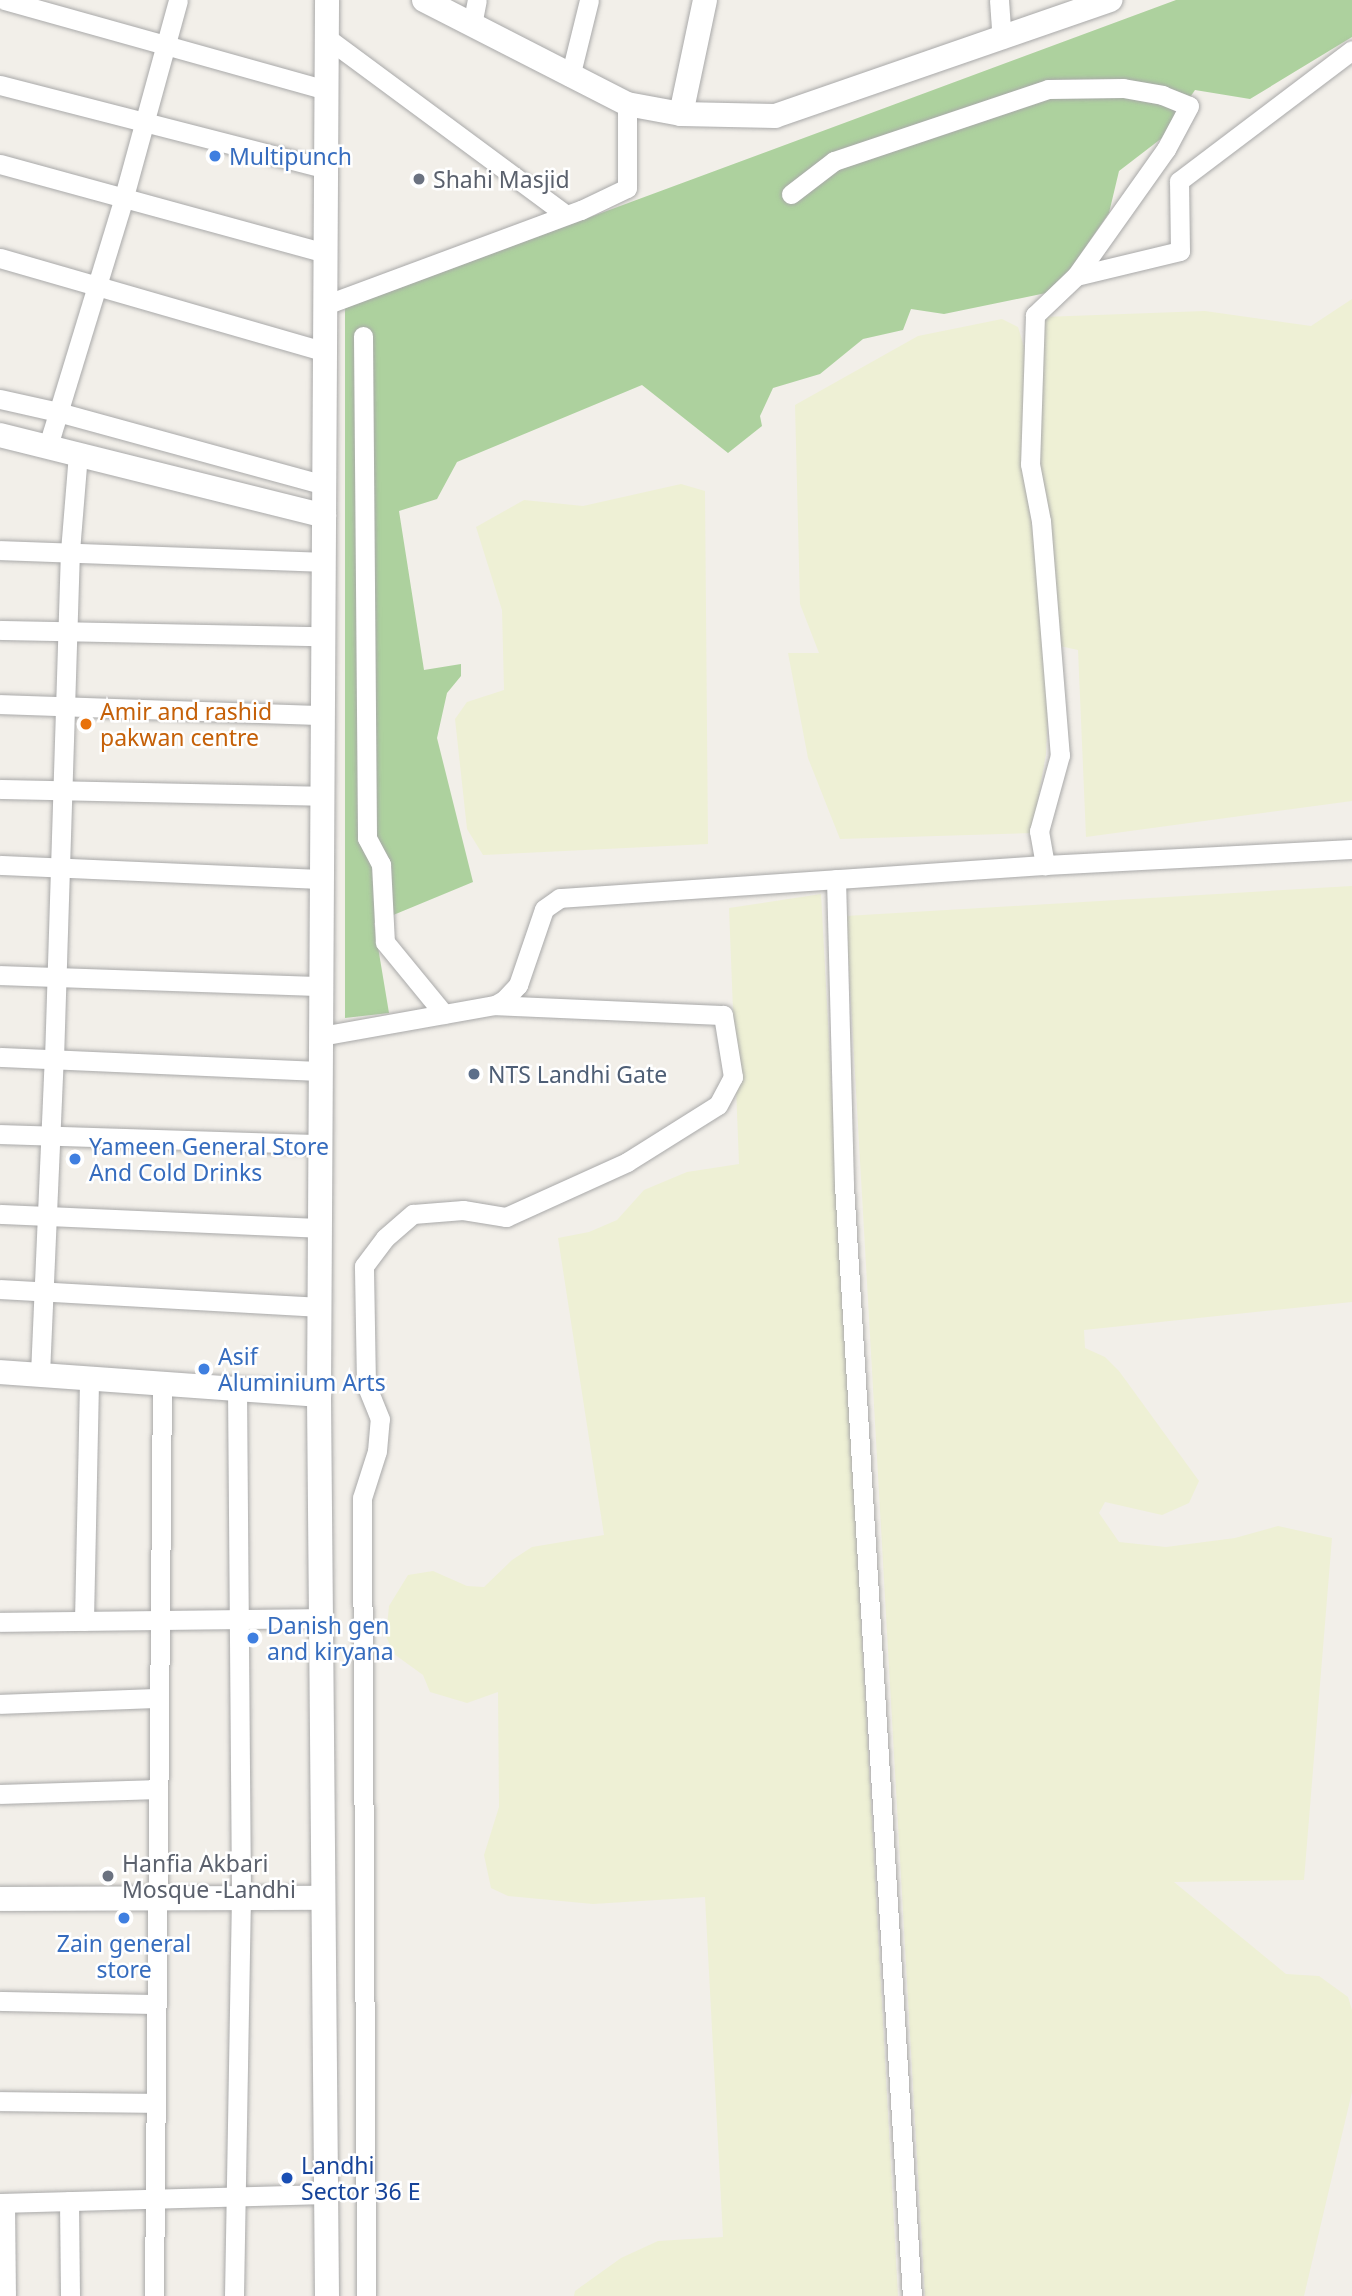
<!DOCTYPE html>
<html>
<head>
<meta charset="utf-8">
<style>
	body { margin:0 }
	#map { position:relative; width:1352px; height:2296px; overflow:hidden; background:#f2efe9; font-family:"Noto Sans",sans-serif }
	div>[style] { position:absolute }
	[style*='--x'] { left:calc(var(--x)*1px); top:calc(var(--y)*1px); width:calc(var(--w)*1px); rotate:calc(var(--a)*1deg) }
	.farmland>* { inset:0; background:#eef0d5 }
	.forest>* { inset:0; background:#add19e }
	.roads { filter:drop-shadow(0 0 2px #a9a9a9) drop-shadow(0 0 2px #a9a9a9) }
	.minor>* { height:19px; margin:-9.5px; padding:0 9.5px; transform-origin:9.5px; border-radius:9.5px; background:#fff }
	.tertiary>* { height:24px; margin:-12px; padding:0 12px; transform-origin:12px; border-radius:12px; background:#fff }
	.dots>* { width:19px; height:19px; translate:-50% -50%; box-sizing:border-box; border:4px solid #fff; border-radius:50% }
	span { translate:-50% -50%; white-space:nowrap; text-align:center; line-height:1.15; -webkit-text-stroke:5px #fff; paint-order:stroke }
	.shop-label { font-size:23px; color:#366cbe }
	.left { translate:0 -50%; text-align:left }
	.worship-label { font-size:23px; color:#5b616d }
	.food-label { font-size:23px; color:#c56008 }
	.service-label { font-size:23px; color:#4e5e75 }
	.transit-label { font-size:23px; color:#164399 }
</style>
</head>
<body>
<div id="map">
	<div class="farmland">
		<div style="clip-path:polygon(1352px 299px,1352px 801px,1086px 837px,1078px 650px,1060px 646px,1039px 458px,1043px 317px,1205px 311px,1311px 326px)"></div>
		<div style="clip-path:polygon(1002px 319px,1018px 327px,1026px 353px,1023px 463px,1039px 577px,1049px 692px,1046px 754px,1032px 833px,840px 839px,808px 758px,788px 653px,819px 653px,800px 604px,795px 405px,918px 336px)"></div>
		<div style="clip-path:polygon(681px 484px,705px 491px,708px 844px,483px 855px,467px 829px,455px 719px,467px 702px,504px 690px,502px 610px,476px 527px,524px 500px,583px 506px)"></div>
		<div style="clip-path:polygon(1352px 886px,1352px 1302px,1084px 1330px,1085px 1348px,1105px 1357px,1119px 1371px,1199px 1481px,1189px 1503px,1162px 1515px,1105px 1502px,1099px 1513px,1119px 1542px,1166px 1547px,1235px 1538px,1278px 1526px,1332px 1538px,1304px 1880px,1174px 1882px,1286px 1974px,1319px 1976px,1348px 1997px,1352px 2010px,1352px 2092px,1304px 2296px,925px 2296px,846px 916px)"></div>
		<div style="clip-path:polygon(821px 894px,898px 2296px,574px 2296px,575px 2291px,621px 2258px,658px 2241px,723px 2237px,705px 1897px,593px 1904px,508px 1896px,491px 1888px,484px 1855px,499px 1807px,498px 1692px,467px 1703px,430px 1692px,423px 1675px,394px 1654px,386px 1636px,389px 1606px,408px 1575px,433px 1571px,467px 1586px,484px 1587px,512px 1560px,532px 1547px,604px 1535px,558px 1238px,589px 1232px,617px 1220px,644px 1190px,687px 1172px,739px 1164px,729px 908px)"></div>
	</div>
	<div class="forest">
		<div style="clip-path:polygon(1176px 0,1352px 0,1352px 37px,1250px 99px,1195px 90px,1162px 138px,1119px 171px,1109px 213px,1071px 268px,1046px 293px,944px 314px,911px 309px,903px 330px,863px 339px,820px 374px,773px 388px,760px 416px,762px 426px,728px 453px,642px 385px,457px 462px,437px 499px,399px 511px,424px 670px,461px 664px,461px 676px,447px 693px,437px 738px,473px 882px,374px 923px,389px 1013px,345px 1018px,345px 308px)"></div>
	</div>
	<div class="roads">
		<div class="minor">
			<div style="--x:4;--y:0;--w:334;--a:15.6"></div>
			<div style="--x:999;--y:0;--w:39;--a:86"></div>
			<div style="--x:472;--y:25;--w:25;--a:-79"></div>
			<div style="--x:327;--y:38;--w:297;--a:36.5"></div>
			<div style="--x:570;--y:77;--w:79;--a:-76.1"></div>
			<div style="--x:0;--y:85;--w:337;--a:14.4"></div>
			<div style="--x:0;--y:164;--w:337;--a:15.3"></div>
			<div style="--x:791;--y:194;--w:54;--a:-37.5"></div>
			<div style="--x:834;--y:161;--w:226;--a:-18.6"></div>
			<div style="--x:1048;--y:89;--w:75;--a:-0.8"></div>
			<div style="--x:1123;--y:88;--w:40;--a:10"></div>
			<div style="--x:1162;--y:95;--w:29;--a:22"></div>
			<div style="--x:1189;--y:106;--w:49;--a:118.1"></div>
			<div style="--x:1166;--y:149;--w:156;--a:125.3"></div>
			<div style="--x:1076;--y:276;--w:57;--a:136.4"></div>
			<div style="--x:1035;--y:315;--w:149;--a:91.9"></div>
			<div style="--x:1030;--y:464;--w:58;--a:79.1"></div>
			<div style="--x:1041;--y:521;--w:235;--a:85.4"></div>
			<div style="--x:1060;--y:755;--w:79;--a:105.4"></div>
			<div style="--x:1039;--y:831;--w:35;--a:80"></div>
			<div style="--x:0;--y:258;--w:338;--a:16.1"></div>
			<div style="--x:1076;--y:276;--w:107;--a:-13.5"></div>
			<div style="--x:1180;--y:251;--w:70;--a:-90.8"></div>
			<div style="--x:1179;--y:181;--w:217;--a:-37.1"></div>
			<div style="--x:325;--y:305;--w:273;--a:-20.4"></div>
			<div style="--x:581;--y:210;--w:51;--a:-25.6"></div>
			<div style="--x:627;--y:188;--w:84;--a:-90"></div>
			<div style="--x:363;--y:336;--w:502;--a:89.54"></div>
			<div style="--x:367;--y:838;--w:30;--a:62"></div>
			<div style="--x:381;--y:864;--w:78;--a:87.1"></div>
			<div style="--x:385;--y:942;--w:93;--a:50.7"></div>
			<div style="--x:0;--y:399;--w:59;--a:12.6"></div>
			<div style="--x:58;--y:412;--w:276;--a:15.3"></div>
			<div style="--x:48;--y:446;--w:257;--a:-73"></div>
			<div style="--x:123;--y:200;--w:207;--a:-74.6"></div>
			<div style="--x:0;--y:550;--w:324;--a:2.1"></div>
			<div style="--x:0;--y:630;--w:323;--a:1.1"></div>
			<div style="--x:0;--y:704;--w:323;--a:2"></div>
			<div style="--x:0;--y:789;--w:322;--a:1.2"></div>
			<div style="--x:0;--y:865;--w:322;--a:2.5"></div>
			<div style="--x:836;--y:879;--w:306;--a:88.5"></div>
			<div style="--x:844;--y:1185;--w:1113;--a:86.5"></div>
			<div style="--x:0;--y:975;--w:322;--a:2"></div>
			<div style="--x:321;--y:1036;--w:177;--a:-10.1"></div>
			<div style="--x:495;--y:1005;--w:10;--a:-29"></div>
			<div style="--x:504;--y:1000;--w:21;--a:-47"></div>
			<div style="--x:518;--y:985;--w:80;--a:-71.1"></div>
			<div style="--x:544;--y:909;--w:19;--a:-35"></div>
			<div style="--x:560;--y:898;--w:486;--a:-3.9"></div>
			<div style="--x:1045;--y:865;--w:307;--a:-3"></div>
			<div style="--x:0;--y:1057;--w:321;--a:2.5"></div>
			<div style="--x:0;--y:1134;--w:321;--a:1.8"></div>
			<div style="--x:0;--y:1214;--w:320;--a:2.5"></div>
			<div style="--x:0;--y:1289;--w:321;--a:3.2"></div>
			<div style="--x:40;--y:1374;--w:315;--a:-87.5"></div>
			<div style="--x:54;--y:1059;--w:508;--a:-88.2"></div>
			<div style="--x:70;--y:551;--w:98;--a:-85.3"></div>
			<div style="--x:84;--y:1621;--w:243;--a:-88.8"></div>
			<div style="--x:0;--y:1622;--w:321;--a:-0.7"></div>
			<div style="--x:0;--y:1704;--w:159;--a:-2.2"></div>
			<div style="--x:0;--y:1794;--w:158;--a:-1.8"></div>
			<div style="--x:0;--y:2001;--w:156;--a:1.1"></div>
			<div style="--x:0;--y:2101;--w:155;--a:0.7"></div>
			<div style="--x:69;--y:2201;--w:95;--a:89.4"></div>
			<div style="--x:0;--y:2203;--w:326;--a:-1.6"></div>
			<div style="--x:5;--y:2203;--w:93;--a:89.4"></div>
			<div style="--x:154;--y:2296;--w:912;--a:-89.5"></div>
			<div style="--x:234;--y:2296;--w:400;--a:-89"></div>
			<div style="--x:241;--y:1896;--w:507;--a:-90.45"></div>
			<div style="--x:366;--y:2296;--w:798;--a:-90.29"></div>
			<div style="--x:362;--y:1498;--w:49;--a:-72.3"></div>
			<div style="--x:377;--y:1451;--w:32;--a:-85"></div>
			<div style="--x:380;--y:1419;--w:38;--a:-112"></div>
			<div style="--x:366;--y:1384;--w:118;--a:-91"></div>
			<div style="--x:364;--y:1266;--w:35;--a:-53"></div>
			<div style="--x:385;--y:1238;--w:37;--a:-41"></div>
			<div style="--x:413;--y:1214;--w:50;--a:-4.6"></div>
			<div style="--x:463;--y:1210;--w:44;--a:9.2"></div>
			<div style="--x:506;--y:1217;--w:133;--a:-24.4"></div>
			<div style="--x:627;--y:1162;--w:107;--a:-32.1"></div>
			<div style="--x:718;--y:1105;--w:32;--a:-62"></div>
			<div style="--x:733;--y:1077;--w:63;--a:-99.2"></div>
			<div style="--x:723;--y:1015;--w:228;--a:-177.5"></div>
		</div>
		<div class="tertiary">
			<div style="--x:424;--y:0;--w:228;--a:27.1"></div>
			<div style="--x:627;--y:104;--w:55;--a:10.5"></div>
			<div style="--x:681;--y:114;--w:94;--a:1.2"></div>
			<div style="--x:775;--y:116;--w:355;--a:-19.1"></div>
			<div style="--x:681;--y:114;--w:116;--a:-78.1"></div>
			<div style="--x:0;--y:435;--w:334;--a:14"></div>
			<div style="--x:0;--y:1372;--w:320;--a:4.1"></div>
			<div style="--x:0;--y:1899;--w:323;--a:-0.2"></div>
			<div style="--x:327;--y:2296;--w:901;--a:-90.51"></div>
			<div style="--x:319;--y:1395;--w:1395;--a:-89.67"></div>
		</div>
	</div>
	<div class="dots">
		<div style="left:215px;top:156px;background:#3f7fe0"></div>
		<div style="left:419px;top:179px;background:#6b7280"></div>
		<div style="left:86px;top:724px;background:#e8710a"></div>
		<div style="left:474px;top:1074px;background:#5c6f8a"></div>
		<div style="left:75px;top:1159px;background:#3f7fe0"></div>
		<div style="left:204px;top:1369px;background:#3f7fe0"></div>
		<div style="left:253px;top:1638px;background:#3f7fe0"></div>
		<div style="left:108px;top:1876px;background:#6b7280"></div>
		<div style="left:124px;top:1918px;background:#3f7fe0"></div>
		<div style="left:287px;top:2178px;background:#1a4fb4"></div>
	</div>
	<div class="shop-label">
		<span class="left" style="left:229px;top:156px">Multipunch</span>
		<span class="left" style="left:89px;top:1159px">Yameen General Store<br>And Cold Drinks</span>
		<span class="left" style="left:218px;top:1369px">Asif<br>Aluminium Arts</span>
		<span class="left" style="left:267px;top:1638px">Danish gen<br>and kiryana</span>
		<span style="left:124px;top:1956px">Zain general<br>store</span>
	</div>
	<div class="worship-label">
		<span class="left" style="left:433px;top:179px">Shahi Masjid</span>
		<span class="left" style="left:122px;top:1876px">Hanfia Akbari<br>Mosque -Landhi</span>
	</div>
	<div class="food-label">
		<span class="left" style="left:100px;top:724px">Amir and rashid<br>pakwan centre</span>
	</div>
	<div class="service-label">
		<span class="left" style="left:488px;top:1074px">NTS Landhi Gate</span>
	</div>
	<div class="transit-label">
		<span class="left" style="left:301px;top:2178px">Landhi<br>Sector 36 E</span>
	</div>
</div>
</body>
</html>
